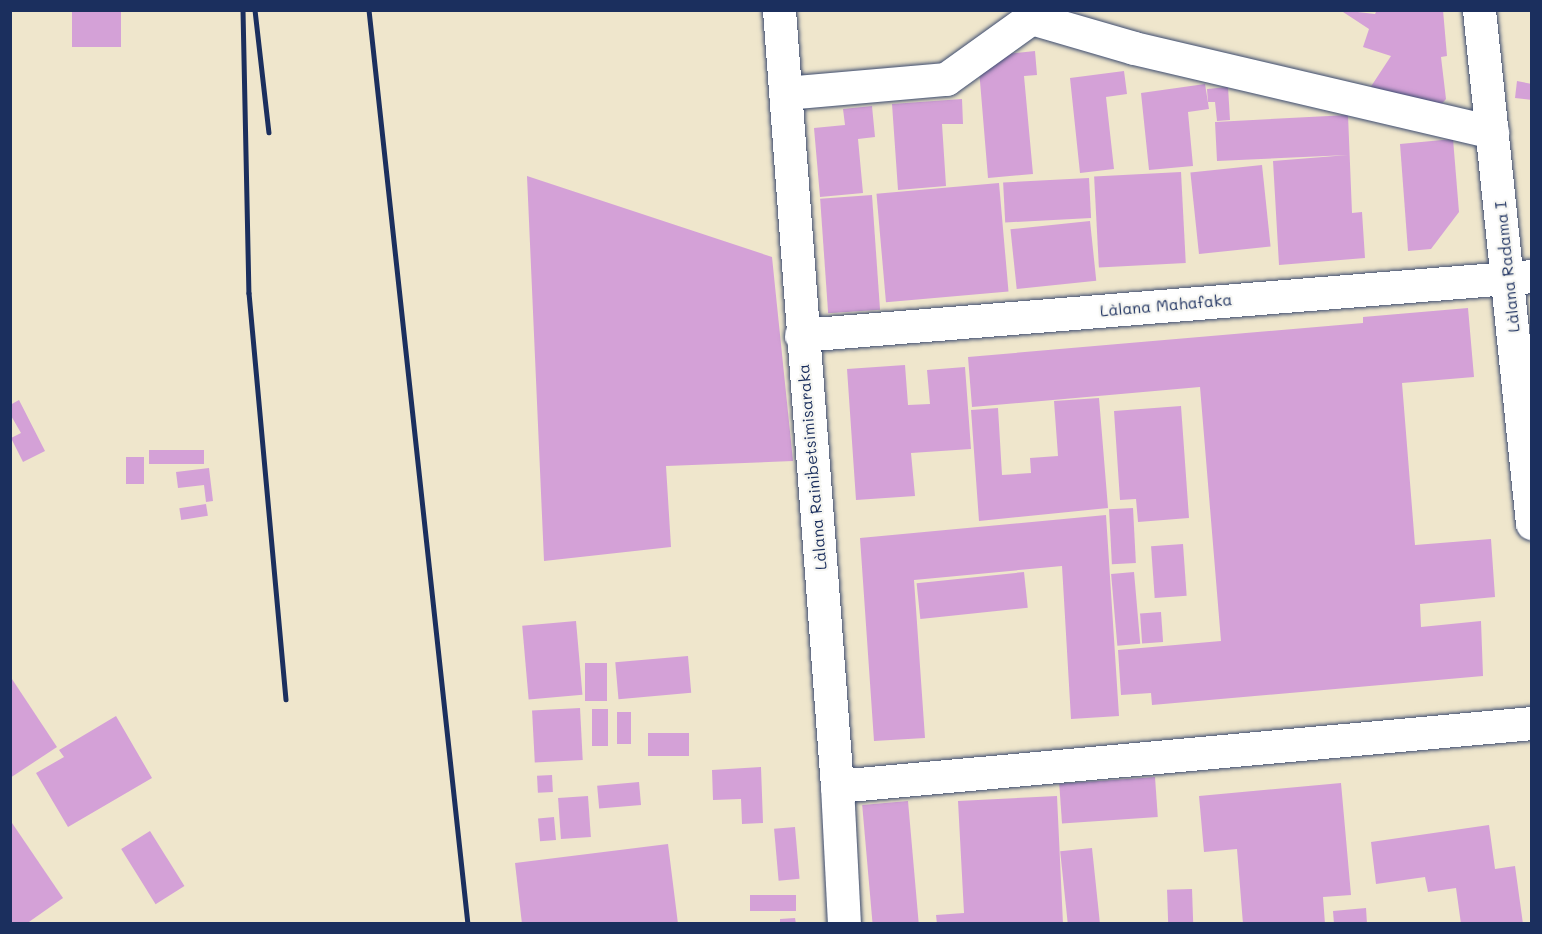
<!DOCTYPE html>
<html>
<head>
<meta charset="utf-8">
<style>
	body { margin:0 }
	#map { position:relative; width:1542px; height:934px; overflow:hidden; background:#efe6cc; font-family:Mali,sans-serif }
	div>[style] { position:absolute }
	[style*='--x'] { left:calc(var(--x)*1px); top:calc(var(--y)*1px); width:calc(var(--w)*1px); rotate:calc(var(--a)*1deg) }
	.building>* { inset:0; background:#d4a1d7; transform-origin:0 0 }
	.roads { filter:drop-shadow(0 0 2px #3b4a6e) drop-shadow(0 0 2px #3b4a6e) }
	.minor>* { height:33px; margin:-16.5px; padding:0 16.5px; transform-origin:16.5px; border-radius:16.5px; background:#fff }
	.rail>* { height:4.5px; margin:-2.25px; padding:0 2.25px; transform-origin:2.25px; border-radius:2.25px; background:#1b2f5e }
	span { translate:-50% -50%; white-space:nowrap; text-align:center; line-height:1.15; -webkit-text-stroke:4.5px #f6f6f2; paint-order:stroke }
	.street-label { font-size:16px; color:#1b2f5e }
	.frame { position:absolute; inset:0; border:12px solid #1b2f5e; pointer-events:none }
</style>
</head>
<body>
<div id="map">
	<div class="building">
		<div style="left:72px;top:10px;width:49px;height:37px"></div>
		<div style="clip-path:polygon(1340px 10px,1375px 14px,1377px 10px,1443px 10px,1447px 56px,1441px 57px,1446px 99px,1439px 107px,1370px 88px,1391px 56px,1363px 47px,1369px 29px)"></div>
		<div style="clip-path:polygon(1035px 51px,1037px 75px,1024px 76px,1033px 174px,988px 178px,978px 57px)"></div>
		<div style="clip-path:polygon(1124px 71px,1127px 94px,1106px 97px,1114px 169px,1080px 173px,1070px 78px)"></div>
		<div style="clip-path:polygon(1517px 81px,1532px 84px,1532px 100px,1515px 98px)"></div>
		<div style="clip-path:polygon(1205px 84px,1209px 109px,1188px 112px,1193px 166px,1149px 170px,1141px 93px)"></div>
		<div style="clip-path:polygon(1228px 87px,1230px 120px,1217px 121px,1215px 102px,1208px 102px,1207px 89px)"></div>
		<div style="clip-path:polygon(962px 99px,963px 124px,942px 124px,946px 186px,898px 190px,892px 104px)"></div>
		<div style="clip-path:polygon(872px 106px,875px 137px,858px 139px,863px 193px,820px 197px,814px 128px,845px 125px,843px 109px)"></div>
		<div style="clip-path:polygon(1348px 115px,1352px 213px,1362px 212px,1365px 258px,1279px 265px,1273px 161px,1348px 155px,1217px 161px,1215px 122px)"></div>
		<div style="clip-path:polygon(1453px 139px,1459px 212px,1431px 249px,1408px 251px,1400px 144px)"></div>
		<div style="left:1262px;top:165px;width:82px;height:72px;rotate:84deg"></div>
		<div style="left:1181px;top:172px;width:91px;height:87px;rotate:87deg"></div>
		<div style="clip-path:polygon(527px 176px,772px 257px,793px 461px,666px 466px,671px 547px,544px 561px)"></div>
		<div style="left:1089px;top:178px;width:40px;height:86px;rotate:87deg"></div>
		<div style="left:999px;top:183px;width:109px;height:123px;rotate:85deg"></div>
		<div style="left:872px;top:195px;width:115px;height:52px;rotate:86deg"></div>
		<div style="left:1090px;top:221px;width:60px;height:80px;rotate:84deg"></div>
		<div style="clip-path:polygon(1468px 308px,1474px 377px,1402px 383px,1415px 545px,1491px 539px,1495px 597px,1420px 604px,1421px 627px,1481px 621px,1483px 676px,1152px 705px,1151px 693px,1121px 695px,1118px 650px,1221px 641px,1200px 387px,972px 407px,968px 357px,1363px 323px,1363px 317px)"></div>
		<div style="clip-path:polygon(905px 365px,908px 405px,930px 404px,927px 370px,965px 367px,971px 449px,911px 453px,915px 496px,856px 500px,847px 369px)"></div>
		<div style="clip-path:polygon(1099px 398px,1108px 508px,979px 521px,971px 410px,998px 408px,1002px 475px,1031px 473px,1030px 458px,1058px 456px,1054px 401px)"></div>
		<div style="clip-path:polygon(19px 400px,45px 451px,23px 462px,11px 438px,21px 433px,10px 414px,10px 405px)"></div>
		<div style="clip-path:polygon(1181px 406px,1189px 518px,1138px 522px,1136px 499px,1120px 500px,1114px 411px)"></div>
		<div style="left:204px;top:450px;width:14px;height:55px;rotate:90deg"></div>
		<div style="left:126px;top:457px;width:18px;height:27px"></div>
		<div style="clip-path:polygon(209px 468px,213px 501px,206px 502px,204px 485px,178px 488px,176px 472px)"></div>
		<div style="left:206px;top:504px;width:12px;height:27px;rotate:81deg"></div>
		<div style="left:1133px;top:508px;width:55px;height:24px;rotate:87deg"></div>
		<div style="clip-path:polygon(1106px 515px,1119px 716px,1071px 719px,1062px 566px,914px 580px,925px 738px,874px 741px,860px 538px)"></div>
		<div style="left:1183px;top:544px;width:52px;height:32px;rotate:86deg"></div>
		<div style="left:1024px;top:572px;width:36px;height:108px;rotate:84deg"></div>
		<div style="left:1134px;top:572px;width:72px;height:23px;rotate:85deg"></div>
		<div style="left:1161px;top:612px;width:30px;height:21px;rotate:86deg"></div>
		<div style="left:576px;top:621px;width:74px;height:54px;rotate:85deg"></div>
		<div style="left:688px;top:656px;width:37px;height:73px;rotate:85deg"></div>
		<div style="left:585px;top:663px;width:22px;height:38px"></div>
		<div style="clip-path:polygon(10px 676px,57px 747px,10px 778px)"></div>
		<div style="left:580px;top:708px;width:52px;height:48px;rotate:87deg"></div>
		<div style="left:592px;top:709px;width:16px;height:37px"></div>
		<div style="left:617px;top:712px;width:14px;height:32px"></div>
		<div style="clip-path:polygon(116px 716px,152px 778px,68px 827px,36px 773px,64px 757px,59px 750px)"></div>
		<div style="left:689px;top:733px;width:23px;height:41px;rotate:90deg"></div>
		<div style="clip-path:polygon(761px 767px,763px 823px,742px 824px,741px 799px,713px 800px,712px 770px)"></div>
		<div style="left:552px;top:775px;width:17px;height:15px;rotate:87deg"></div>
		<div style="left:1155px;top:777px;width:40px;height:96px;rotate:86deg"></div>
		<div style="left:639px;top:782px;width:23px;height:42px;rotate:85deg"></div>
		<div style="clip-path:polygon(1341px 783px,1351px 895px,1323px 897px,1325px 924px,1243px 924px,1237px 849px,1204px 852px,1199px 796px)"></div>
		<div style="left:588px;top:796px;width:41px;height:30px;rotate:86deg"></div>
		<div style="clip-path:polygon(1057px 796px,1063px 924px,937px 924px,936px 915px,964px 913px,958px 801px)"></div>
		<div style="left:908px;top:801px;width:123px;height:46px;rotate:85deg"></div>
		<div style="left:554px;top:817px;width:23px;height:16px;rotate:85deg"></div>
		<div style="clip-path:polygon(10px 820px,63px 898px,26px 924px,10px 924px)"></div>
		<div style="clip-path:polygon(1489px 825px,1495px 869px,1515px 866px,1523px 924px,1461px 924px,1456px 888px,1428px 892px,1425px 877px,1376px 884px,1371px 842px)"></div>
		<div style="left:795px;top:827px;width:52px;height:21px;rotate:85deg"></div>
		<div style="left:150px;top:831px;width:65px;height:34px;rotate:58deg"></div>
		<div style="clip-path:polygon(668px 844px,678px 924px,522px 924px,515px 863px)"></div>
		<div style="left:1092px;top:848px;width:76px;height:32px;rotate:84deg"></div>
		<div style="left:1192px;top:889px;width:35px;height:25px;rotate:88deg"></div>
		<div style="left:796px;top:895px;width:16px;height:46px;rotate:90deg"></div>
		<div style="clip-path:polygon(1366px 908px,1367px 924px,1334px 924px,1333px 911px)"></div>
		<div style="clip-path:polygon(795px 918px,796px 924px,780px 924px,780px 919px)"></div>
	</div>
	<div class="roads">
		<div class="minor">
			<div style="--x:779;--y:10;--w:778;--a:85.73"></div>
			<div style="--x:837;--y:786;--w:138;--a:87.1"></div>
			<div style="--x:1479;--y:10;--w:516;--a:84.1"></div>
			<div style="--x:785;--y:93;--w:162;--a:-5"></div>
			<div style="--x:946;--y:79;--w:105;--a:-35.7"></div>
			<div style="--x:1031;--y:18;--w:107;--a:16.2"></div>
			<div style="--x:1134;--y:48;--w:368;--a:13.2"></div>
			<div style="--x:801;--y:335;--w:733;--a:-4.61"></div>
			<div style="--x:837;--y:786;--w:698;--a:-5.18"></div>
		</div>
	</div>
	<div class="rail">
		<div style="--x:243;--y:10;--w:283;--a:88.8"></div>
		<div style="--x:249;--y:293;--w:408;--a:84.8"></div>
		<div style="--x:255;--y:10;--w:123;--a:83.5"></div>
		<div style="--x:369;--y:10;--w:919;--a:83.82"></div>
	</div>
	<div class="street-label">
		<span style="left:1507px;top:267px;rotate:-96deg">Làlana Radama I</span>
		<span style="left:1166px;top:305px;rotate:-5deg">Làlana Mahafaka</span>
		<span style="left:812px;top:467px;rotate:-95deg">Làlana Rainibetsimisaraka</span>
	</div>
	<div class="frame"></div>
</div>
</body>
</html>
